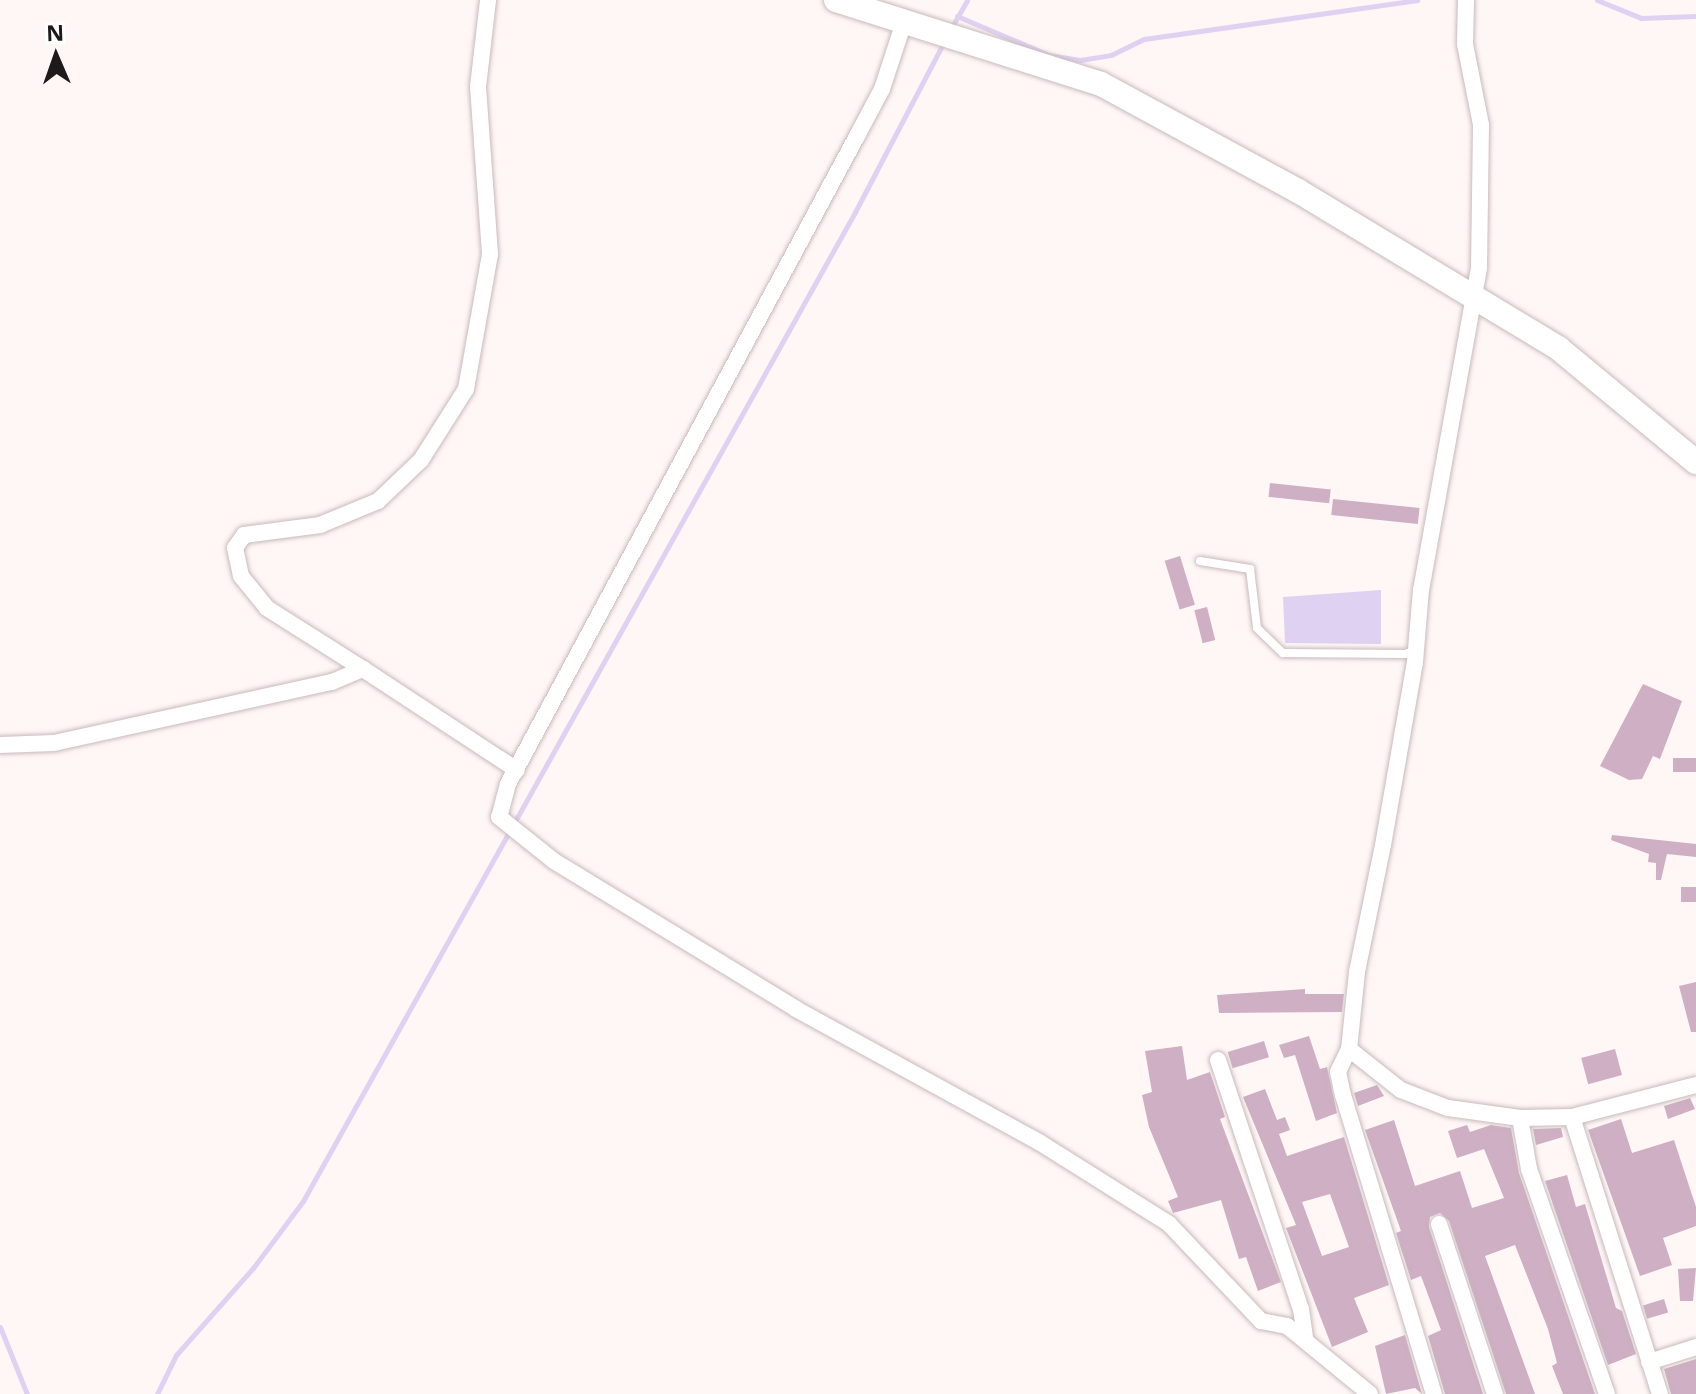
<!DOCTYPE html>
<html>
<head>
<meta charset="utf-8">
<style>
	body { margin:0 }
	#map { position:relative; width:1696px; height:1394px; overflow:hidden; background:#fff6f6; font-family:"Noto Sans",sans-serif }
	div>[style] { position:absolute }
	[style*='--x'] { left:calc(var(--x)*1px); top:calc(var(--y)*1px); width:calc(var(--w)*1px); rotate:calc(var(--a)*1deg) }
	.water>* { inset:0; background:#dfd1f1 }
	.stream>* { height:5px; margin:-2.5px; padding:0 2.5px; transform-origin:2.5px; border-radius:2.5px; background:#dfd1f1 }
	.building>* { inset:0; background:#ceafc3; transform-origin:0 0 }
	.roads { filter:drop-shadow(0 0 2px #c8babb) drop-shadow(0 0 2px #c8babb) }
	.lane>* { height:8px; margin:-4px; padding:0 4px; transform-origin:4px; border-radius:4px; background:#fff }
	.street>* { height:16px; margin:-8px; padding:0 8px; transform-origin:8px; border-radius:8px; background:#fff }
	.secondary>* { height:24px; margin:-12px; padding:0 12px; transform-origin:12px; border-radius:12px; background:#fff }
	span { translate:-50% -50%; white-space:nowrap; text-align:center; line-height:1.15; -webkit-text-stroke:8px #fff; paint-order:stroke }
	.north { position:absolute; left:16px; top:16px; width:80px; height:80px; -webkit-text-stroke:6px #fff; paint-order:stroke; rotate:358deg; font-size:22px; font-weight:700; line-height:32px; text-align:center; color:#1e191a }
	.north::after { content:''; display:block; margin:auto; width:28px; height:36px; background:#1e191a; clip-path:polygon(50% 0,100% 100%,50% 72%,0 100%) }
</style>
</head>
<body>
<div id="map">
	<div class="water">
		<div style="clip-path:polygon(1381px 590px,1381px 644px,1285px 643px,1283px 597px)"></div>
	</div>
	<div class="stream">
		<div style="--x:1597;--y:0;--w:48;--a:22.2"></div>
		<div style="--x:1641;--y:18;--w:55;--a:-2.1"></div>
		<div style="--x:957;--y:16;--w:100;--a:23"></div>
		<div style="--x:1049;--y:55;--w:31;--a:9"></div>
		<div style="--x:1080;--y:60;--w:31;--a:-9"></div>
		<div style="--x:1111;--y:55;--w:37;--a:-26"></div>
		<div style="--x:1144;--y:39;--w:276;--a:-8.1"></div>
		<div style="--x:950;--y:30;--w:34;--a:-60"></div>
		<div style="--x:0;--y:1327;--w:72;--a:68.1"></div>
		<div style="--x:157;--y:1394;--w:43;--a:-64"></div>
		<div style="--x:176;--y:1355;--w:116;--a:-48.5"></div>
		<div style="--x:253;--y:1268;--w:84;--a:-53.3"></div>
		<div style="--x:303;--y:1201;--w:1133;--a:-60.83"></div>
		<div style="--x:855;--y:212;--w:192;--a:-62.4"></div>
	</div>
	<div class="building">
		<div style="left:1270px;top:483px;width:61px;height:14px;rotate:6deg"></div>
		<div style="left:1333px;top:499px;width:87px;height:16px;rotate:6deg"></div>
		<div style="left:1180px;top:556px;width:51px;height:16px;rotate:73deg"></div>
		<div style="left:1207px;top:607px;width:34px;height:13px;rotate:76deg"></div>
		<div style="clip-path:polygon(1643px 684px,1682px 701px,1660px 759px,1653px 756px,1642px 779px,1629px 780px,1600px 766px)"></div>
		<div style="left:1696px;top:758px;width:14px;height:23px;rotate:90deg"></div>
		<div style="clip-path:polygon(1612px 835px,1696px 844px,1696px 857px,1667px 854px,1661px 880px,1656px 880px,1656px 863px,1648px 862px,1649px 854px,1611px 840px)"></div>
		<div style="left:1681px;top:887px;width:15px;height:15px"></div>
		<div style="clip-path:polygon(1696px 982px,1696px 1032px,1691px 1032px,1679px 986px)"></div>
		<div style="clip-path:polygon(1305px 989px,1305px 994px,1344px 994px,1342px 1012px,1219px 1013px,1217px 995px)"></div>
		<div style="clip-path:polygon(1309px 1036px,1320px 1069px,1327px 1067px,1337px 1113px,1316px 1121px,1295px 1055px,1284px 1058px,1279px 1045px)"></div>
		<div style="left:1264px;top:1041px;width:17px;height:38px;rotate:73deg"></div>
		<div style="clip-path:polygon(1182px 1046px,1187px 1080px,1210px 1072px,1225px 1117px,1220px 1119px,1281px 1282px,1258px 1291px,1246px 1257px,1239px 1259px,1221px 1200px,1173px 1213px,1168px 1201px,1178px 1197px,1149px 1127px,1142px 1095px,1152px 1092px,1145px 1051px)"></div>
		<div style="left:1615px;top:1049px;width:27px;height:35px;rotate:75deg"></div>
		<div style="clip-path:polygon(1377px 1085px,1384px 1096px,1358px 1106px,1354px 1093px)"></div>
		<div style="clip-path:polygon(evenodd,1265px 1089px,1277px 1120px,1285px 1117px,1290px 1130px,1279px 1134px,1287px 1156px,1344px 1137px,1389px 1285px,1354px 1298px,1368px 1332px,1332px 1347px,1286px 1228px,1296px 1225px,1243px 1097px,1265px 1089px,1330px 1194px,1349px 1247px,1322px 1256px,1302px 1202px,1330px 1194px)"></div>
		<div style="clip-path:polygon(1690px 1098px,1695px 1109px,1668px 1119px,1664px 1106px)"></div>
		<div style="clip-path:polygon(1621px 1119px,1632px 1153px,1674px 1140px,1696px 1207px,1696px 1226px,1663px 1238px,1672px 1265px,1640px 1276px,1588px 1130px)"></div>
		<div style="clip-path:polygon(1394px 1120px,1415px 1186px,1460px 1171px,1472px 1208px,1504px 1198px,1484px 1149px,1457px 1158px,1448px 1131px,1467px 1125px,1470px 1132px,1491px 1125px,1511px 1128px,1519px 1173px,1595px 1394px,1563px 1394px,1552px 1366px,1557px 1363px,1548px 1329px,1515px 1245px,1485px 1256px,1535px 1394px,1506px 1394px,1449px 1221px,1440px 1213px,1430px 1217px,1429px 1227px,1483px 1394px,1445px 1394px,1428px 1336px,1441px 1330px,1421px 1276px,1411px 1280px,1396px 1233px,1401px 1231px,1365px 1130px)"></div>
		<div style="clip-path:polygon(1561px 1128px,1563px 1137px,1536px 1145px,1533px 1129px)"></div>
		<div style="clip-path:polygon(1567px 1175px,1576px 1207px,1585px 1204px,1616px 1308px,1622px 1311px,1636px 1354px,1608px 1365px,1545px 1181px)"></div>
		<div style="clip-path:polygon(1696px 1268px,1693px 1301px,1680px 1301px,1678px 1269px)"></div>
		<div style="left:1664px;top:1299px;width:14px;height:22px;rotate:73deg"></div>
		<div style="clip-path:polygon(1405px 1335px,1422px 1394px,1415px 1388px,1386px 1394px,1375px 1346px)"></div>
		<div style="clip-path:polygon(1696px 1359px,1696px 1394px,1671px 1394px,1664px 1369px)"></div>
	</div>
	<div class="roads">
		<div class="lane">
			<div style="--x:1200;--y:561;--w:51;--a:9.1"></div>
			<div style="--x:1250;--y:569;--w:59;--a:83.2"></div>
			<div style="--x:1257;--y:628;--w:36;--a:44"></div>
			<div style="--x:1283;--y:653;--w:122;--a:0.5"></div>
			<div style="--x:1405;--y:654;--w:12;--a:-20"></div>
		</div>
		<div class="street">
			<div style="--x:1466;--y:0;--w:44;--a:91.3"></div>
			<div style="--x:1465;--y:44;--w:83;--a:78.8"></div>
			<div style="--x:1481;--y:125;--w:143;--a:90.8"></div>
			<div style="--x:1479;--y:268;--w:326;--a:100.2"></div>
			<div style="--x:1421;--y:589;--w:73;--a:94.7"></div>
			<div style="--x:1415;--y:662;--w:186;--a:99.9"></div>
			<div style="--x:1383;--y:845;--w:130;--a:101.6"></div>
			<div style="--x:1357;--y:972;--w:77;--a:95.9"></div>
			<div style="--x:1349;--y:1049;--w:66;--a:38.3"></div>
			<div style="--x:1401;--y:1090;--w:50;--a:21"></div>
			<div style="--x:1448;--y:1108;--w:73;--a:7.9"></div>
			<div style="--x:1520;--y:1118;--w:52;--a:-1.1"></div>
			<div style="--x:1572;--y:1117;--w:128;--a:-14.5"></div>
			<div style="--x:905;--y:19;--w:74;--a:108.2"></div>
			<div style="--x:882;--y:89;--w:53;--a:118"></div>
			<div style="--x:857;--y:136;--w:736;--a:118.31"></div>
			<div style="--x:508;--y:784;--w:34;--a:105"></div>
			<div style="--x:499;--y:817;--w:70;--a:38.7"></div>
			<div style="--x:554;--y:861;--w:284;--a:31.4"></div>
			<div style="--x:796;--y:1009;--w:277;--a:28.7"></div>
			<div style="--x:1039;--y:1142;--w:154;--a:32.2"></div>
			<div style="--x:1169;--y:1224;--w:134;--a:46.5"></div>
			<div style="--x:1261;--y:1321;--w:26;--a:11"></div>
			<div style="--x:1287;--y:1326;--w:107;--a:39.3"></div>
			<div style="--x:363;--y:669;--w:114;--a:-147.6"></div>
			<div style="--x:267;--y:608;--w:41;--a:-129.1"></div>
			<div style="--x:241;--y:576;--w:29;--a:-102"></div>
			<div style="--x:235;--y:548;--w:16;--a:-55"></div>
			<div style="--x:244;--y:535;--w:77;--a:-7.5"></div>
			<div style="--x:320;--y:525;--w:63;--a:-22.5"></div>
			<div style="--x:378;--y:501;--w:59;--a:-43.6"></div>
			<div style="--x:421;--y:460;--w:84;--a:-57.6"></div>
			<div style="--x:466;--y:389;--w:137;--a:-79.9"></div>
			<div style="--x:490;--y:254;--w:167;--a:-94.1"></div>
			<div style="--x:478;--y:87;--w:88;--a:-83.4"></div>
			<div style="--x:0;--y:745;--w:54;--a:-2.1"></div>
			<div style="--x:54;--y:743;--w:285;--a:-12.4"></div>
			<div style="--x:332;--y:682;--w:34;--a:-23"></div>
			<div style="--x:363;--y:669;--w:184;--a:33.3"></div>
			<div style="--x:1349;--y:1049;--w:25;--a:116"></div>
			<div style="--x:1338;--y:1072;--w:24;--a:78"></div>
			<div style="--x:1343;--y:1095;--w:313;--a:73.1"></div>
			<div style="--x:1218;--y:1060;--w:262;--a:71.6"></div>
			<div style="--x:1301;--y:1309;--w:30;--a:82"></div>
			<div style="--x:1572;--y:1117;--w:291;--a:72.4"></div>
			<div style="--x:1520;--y:1118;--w:52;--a:80"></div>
			<div style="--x:1529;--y:1169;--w:238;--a:70.9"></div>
			<div style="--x:1439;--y:1224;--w:179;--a:71.8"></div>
			<div style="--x:1649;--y:1362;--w:49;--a:-17.7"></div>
		</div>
		<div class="secondary">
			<div style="--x:836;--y:0;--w:278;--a:17.6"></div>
			<div style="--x:1101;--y:84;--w:224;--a:28.5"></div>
			<div style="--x:1298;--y:191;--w:304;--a:31.1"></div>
			<div style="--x:1558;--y:348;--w:179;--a:39.6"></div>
		</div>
	</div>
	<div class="north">N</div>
</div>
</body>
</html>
